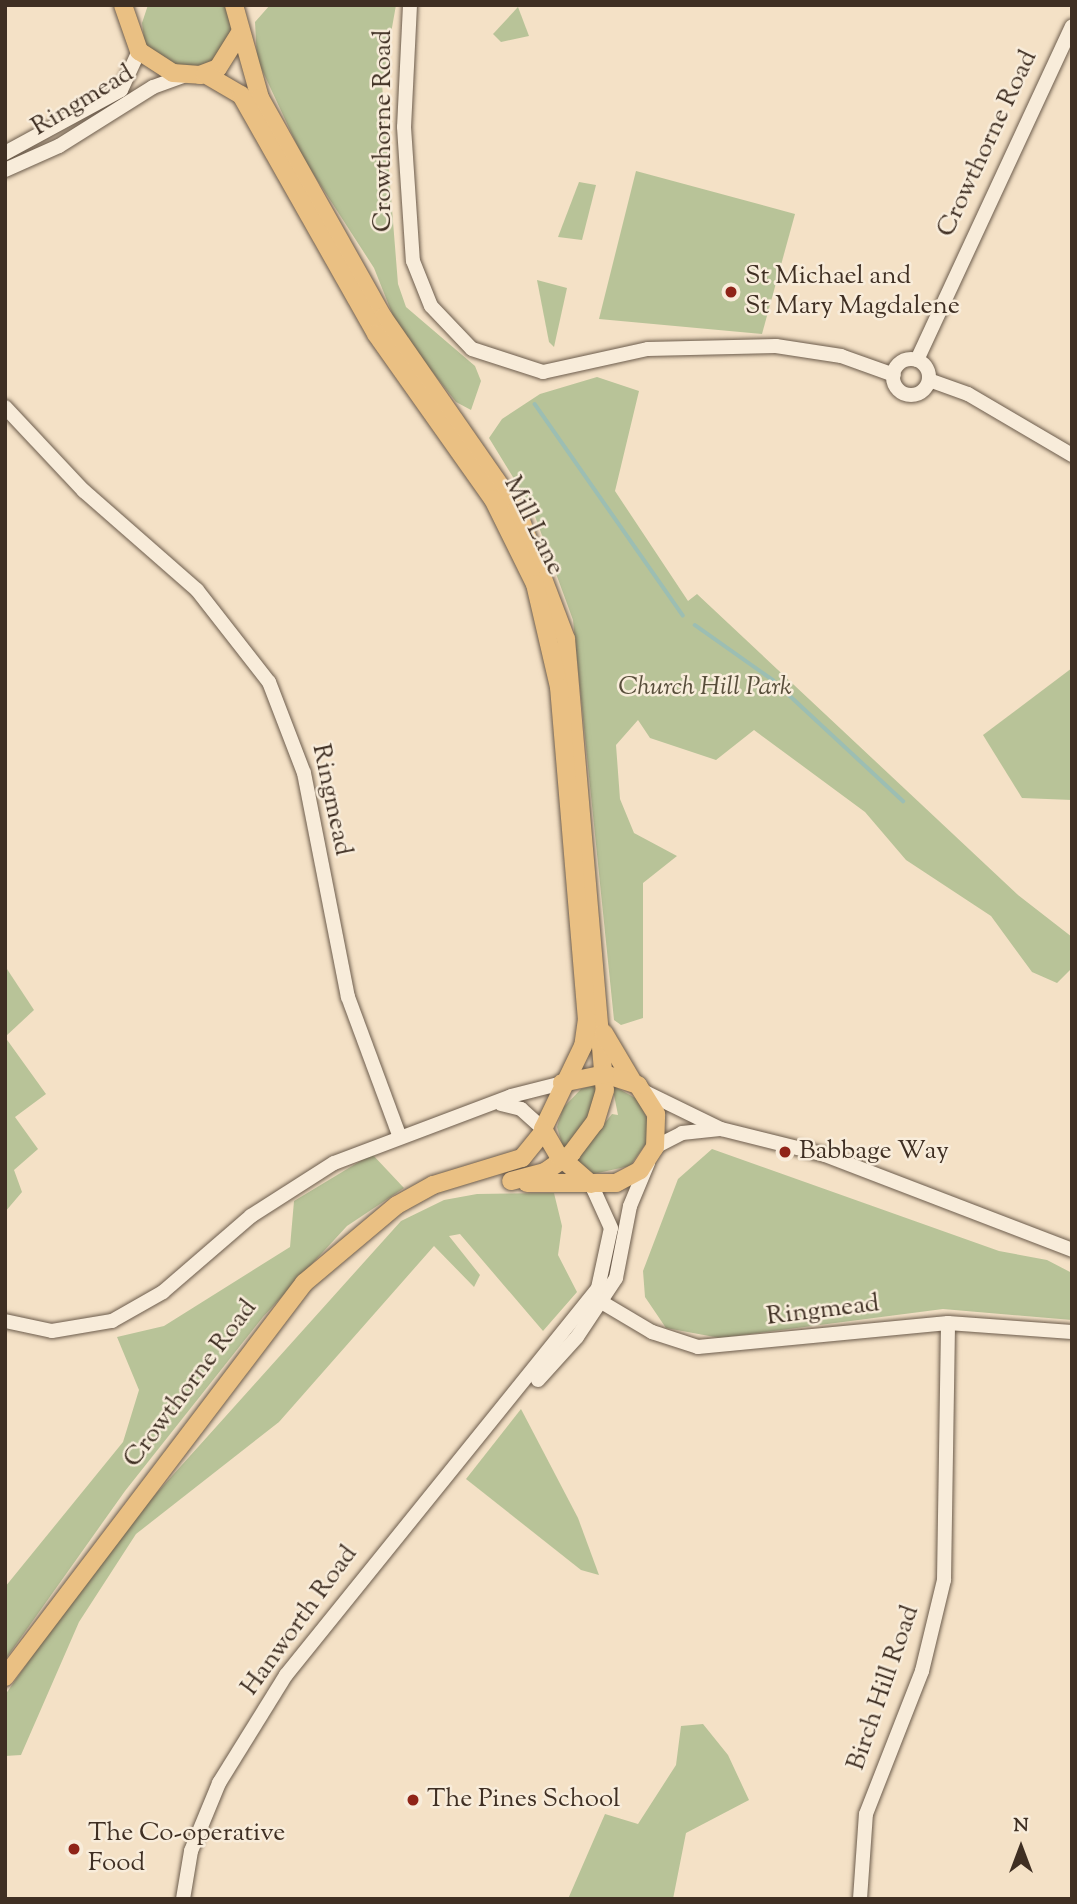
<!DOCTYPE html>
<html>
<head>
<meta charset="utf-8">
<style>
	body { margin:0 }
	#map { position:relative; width:1077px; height:1904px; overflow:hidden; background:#f4e1c6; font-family:"Sorts Mill Goudy",serif }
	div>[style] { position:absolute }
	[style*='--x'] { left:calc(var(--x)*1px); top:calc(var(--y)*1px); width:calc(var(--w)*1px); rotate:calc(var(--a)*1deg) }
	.green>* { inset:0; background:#b8c398 }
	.stream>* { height:3.5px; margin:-1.75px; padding:0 1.75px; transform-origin:1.75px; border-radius:1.75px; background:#9cbeb3 }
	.roads { filter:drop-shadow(0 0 2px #6c5c4c) drop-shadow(0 0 2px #6c5c4c) }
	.minor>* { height:14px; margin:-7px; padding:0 7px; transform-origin:7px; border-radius:7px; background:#f8ecda }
	.minor>.ring { margin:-7px; padding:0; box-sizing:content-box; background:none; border:14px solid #f8ecda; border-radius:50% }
	.major>* { height:18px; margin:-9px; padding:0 9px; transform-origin:9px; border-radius:9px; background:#eac083 }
	.dots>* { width:19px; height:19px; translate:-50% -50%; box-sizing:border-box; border:4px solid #f8ecda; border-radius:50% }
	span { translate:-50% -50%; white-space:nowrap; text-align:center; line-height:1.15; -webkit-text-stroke:5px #f8ecda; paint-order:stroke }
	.street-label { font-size:26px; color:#3f2f23 }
	.poi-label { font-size:26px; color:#3f2f23 }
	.left { translate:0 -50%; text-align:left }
	.park-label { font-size:26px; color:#574d3a; font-style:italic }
	.frame { position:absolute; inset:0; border:7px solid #3f2f23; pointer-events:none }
	.north { position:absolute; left:986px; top:1813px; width:70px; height:70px; -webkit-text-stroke:5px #f8ecda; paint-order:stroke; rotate:0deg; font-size:19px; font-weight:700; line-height:28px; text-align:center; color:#3f2f23 }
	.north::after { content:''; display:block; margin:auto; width:24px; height:32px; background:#3f2f23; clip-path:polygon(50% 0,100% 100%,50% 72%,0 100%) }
</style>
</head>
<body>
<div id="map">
	<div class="green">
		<div style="clip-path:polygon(148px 5px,227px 5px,231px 29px,225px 51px,206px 66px,177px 66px,145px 46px,142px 23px)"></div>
		<div style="clip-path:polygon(270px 5px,396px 5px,382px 84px,398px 284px,406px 307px,475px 366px,481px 381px,471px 410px,456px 402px,398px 328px,374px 268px,303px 158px,257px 59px,255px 22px)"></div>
		<div style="clip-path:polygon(518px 7px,529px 36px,501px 42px,493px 34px)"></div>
		<div style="clip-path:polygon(636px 171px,795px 214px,762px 334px,599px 319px)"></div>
		<div style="clip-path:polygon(579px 182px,596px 185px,582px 240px,558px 237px)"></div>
		<div style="clip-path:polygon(537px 280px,567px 288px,554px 347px,549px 342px)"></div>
		<div style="clip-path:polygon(597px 377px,639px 391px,615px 491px,688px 601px,697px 594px,1018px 895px,1072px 937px,1072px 968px,1057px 983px,1032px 972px,991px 916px,906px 860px,865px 812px,754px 730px,716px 760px,650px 738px,638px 720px,616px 745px,620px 799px,634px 833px,677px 856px,643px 883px,643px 1018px,621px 1025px,614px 1020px,573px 620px,532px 508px,489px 438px,502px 419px,540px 394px)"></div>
		<div style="clip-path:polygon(1072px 668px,1072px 800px,1022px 798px,983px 735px)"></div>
		<div style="clip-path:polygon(5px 966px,34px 1010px,5px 1037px)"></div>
		<div style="clip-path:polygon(5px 1037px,46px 1094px,15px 1117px,38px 1149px,14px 1170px,22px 1192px,5px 1212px)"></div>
		<div style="clip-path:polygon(599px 1084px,585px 1126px,564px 1151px,557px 1127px,563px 1108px,581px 1089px)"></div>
		<div style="clip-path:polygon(612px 1085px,637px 1099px,648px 1120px,647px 1142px,630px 1166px,593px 1174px,573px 1163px,612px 1114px,618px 1115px)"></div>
		<div style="clip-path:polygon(712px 1149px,999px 1251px,1047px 1260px,1072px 1273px,1072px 1320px,943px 1309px,720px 1338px,666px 1328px,645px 1297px,643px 1271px,678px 1179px)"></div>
		<div style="clip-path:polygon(372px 1154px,404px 1188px,347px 1226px,263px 1317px,125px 1491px,5px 1660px,5px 1587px,123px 1442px,139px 1390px,117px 1337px,164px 1326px,290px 1247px,294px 1201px)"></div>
		<div style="clip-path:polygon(554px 1193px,562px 1226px,558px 1255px,577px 1292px,543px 1331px,460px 1234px,449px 1236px,480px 1275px,474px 1287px,434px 1246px,279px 1422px,136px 1534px,79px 1622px,21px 1755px,5px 1756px,5px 1695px,110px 1545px,401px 1221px,444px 1200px,477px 1194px)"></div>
		<div style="clip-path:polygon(521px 1409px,578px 1518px,599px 1575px,581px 1570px,466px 1479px)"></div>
		<div style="clip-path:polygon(703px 1724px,728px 1755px,749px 1800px,686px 1833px,673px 1899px,568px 1899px,605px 1814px,638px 1824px,676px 1765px,681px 1726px)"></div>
	</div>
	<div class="stream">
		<div style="--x:535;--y:404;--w:258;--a:55"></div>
		<div style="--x:695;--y:625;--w:95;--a:35.2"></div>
		<div style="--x:773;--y:680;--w:178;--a:42.9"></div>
	</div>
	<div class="roads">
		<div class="minor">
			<div style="--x:410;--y:5;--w:122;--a:92.8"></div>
			<div style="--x:404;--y:127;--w:134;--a:86.2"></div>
			<div style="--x:413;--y:261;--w:48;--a:68.2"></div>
			<div style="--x:431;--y:306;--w:59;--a:46.4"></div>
			<div style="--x:472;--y:349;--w:75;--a:17.9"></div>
			<div style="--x:543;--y:372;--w:107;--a:-12.4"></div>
			<div style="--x:648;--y:349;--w:128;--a:-1.3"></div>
			<div style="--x:776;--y:346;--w:66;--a:8.7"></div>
			<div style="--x:841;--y:356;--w:56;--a:19.7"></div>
			<div style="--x:5;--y:153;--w:132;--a:-28.5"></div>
			<div style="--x:121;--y:90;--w:43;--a:-65.2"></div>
			<div style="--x:5;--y:170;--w:59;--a:-24"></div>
			<div style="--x:59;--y:146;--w:111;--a:-32.1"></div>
			<div style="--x:153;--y:87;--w:33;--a:-20"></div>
			<div class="ring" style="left:893px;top:359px;width:22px;height:22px"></div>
			<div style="--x:917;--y:360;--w:368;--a:-65.1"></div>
			<div style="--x:929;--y:380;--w:41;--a:19.7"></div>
			<div style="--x:968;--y:394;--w:121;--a:30.4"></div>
			<div style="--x:5;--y:407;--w:115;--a:46.8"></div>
			<div style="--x:84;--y:491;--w:150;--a:41.2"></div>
			<div style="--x:197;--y:590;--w:117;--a:52"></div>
			<div style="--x:269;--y:682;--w:97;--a:69"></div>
			<div style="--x:304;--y:773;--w:228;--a:78.9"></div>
			<div style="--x:348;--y:997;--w:147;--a:69.7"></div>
			<div style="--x:645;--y:1092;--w:85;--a:26"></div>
			<div style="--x:721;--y:1129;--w:107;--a:14"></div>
			<div style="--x:825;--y:1155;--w:265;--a:21"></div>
			<div style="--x:501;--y:1104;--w:21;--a:14"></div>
			<div style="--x:521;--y:1109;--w:30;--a:42"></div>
			<div style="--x:655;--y:1147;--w:30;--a:-27"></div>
			<div style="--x:682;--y:1133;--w:38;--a:-6"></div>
			<div style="--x:593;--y:1297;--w:69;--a:30.7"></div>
			<div style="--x:652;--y:1332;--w:48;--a:18.1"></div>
			<div style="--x:698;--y:1347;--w:251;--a:-5.5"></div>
			<div style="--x:948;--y:1323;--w:124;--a:4.2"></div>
			<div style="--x:5;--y:1321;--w:48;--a:12"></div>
			<div style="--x:52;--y:1331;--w:61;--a:-9.5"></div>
			<div style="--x:112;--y:1321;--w:59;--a:-29.6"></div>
			<div style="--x:163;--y:1292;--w:116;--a:-40.8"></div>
			<div style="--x:251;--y:1216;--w:98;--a:-32.6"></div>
			<div style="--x:334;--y:1163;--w:189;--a:-20.7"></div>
			<div style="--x:511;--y:1096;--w:53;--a:-14.3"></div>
			<div style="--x:538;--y:1380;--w:58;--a:-47.8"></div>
			<div style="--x:577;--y:1337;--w:71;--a:-56.5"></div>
			<div style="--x:616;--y:1278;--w:73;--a:-79"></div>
			<div style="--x:630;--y:1206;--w:47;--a:-67.3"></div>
			<div style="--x:183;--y:1899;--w:49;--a:-80.5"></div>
			<div style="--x:191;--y:1851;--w:74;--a:-67.6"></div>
			<div style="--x:219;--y:1783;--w:127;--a:-58.2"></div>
			<div style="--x:286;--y:1675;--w:497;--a:-51.1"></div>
			<div style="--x:598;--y:1288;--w:61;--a:-77.8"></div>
			<div style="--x:611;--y:1228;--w:48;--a:-114.4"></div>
			<div style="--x:860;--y:1899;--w:85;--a:-86"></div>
			<div style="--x:866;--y:1814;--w:154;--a:-68.6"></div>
			<div style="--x:922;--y:1671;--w:94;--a:-76.4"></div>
			<div style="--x:944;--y:1580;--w:257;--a:-89.1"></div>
		</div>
		<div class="major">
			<div style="--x:123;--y:5;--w:49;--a:70.8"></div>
			<div style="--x:139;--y:51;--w:40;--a:32.9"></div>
			<div style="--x:173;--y:73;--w:27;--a:4"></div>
			<div style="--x:200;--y:75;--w:19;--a:-21"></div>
			<div style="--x:218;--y:68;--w:40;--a:-58"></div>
			<div style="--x:234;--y:5;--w:97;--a:74.4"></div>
			<div style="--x:260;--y:98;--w:251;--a:60.7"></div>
			<div style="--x:383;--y:317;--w:235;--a:55.2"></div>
			<div style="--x:517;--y:510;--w:138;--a:69.2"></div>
			<div style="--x:566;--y:639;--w:453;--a:85.1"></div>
			<div style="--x:605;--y:1090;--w:34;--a:107"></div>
			<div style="--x:595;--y:1122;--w:39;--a:127"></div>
			<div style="--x:572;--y:1153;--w:33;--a:145"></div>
			<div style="--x:545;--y:1172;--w:35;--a:165"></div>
			<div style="--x:205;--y:74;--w:42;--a:30.3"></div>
			<div style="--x:241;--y:95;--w:274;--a:60.5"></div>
			<div style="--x:376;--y:334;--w:202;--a:54.7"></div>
			<div style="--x:493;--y:499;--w:95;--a:63.7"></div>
			<div style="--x:535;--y:584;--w:106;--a:76.9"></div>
			<div style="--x:559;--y:687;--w:333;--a:85.2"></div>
			<div style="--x:587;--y:1019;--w:27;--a:98"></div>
			<div style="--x:583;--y:1046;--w:92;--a:115.7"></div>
			<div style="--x:543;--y:1129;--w:30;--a:60"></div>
			<div style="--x:558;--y:1155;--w:44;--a:41.3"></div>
			<div style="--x:604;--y:1033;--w:57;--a:59.4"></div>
			<div style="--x:527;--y:1183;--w:89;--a:0"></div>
			<div style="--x:616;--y:1183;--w:27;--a:-28"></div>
			<div style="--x:640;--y:1170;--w:27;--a:-57"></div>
			<div style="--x:655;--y:1147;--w:33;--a:-88"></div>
			<div style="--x:656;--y:1114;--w:34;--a:-122"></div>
			<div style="--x:638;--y:1085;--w:35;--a:-162"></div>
			<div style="--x:605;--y:1074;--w:44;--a:168.2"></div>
			<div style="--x:5;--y:1677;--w:495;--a:-52.8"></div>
			<div style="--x:304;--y:1283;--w:121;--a:-40"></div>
			<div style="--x:397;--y:1205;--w:41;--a:-29.1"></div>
			<div style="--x:433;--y:1185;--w:93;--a:-16.9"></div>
			<div style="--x:522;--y:1158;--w:33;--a:-51"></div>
		</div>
	</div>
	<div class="dots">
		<div style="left:731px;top:292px;background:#8f2418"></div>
		<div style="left:785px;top:1152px;background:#8f2418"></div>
		<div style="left:413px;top:1800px;background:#8f2418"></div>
		<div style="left:74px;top:1849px;background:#8f2418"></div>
	</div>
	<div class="street-label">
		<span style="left:83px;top:101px;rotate:-31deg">Ringmead</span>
		<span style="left:384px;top:131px;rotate:-90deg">Crowthorne Road</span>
		<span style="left:988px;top:144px;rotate:-65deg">Crowthorne Road</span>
		<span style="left:533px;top:526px;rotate:64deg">Mill Lane</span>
		<span style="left:331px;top:800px;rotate:78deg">Ringmead</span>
		<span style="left:823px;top:1311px;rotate:-7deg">Ringmead</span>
		<span style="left:191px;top:1384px;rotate:-53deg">Crowthorne Road</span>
		<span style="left:300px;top:1621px;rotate:-54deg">Hanworth Road</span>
		<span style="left:884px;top:1688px;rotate:-71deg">Birch Hill Road</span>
	</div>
	<div class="poi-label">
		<span class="left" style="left:745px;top:292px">St Michael and<br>St Mary Magdalene</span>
		<span class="left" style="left:799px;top:1152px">Babbage Way</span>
		<span class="left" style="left:427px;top:1800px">The Pines School</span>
		<span class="left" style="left:88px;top:1849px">The Co-operative<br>Food</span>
	</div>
	<div class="park-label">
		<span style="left:705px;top:688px">Church Hill Park</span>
	</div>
	<div class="frame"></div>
	<div class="north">N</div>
</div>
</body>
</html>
